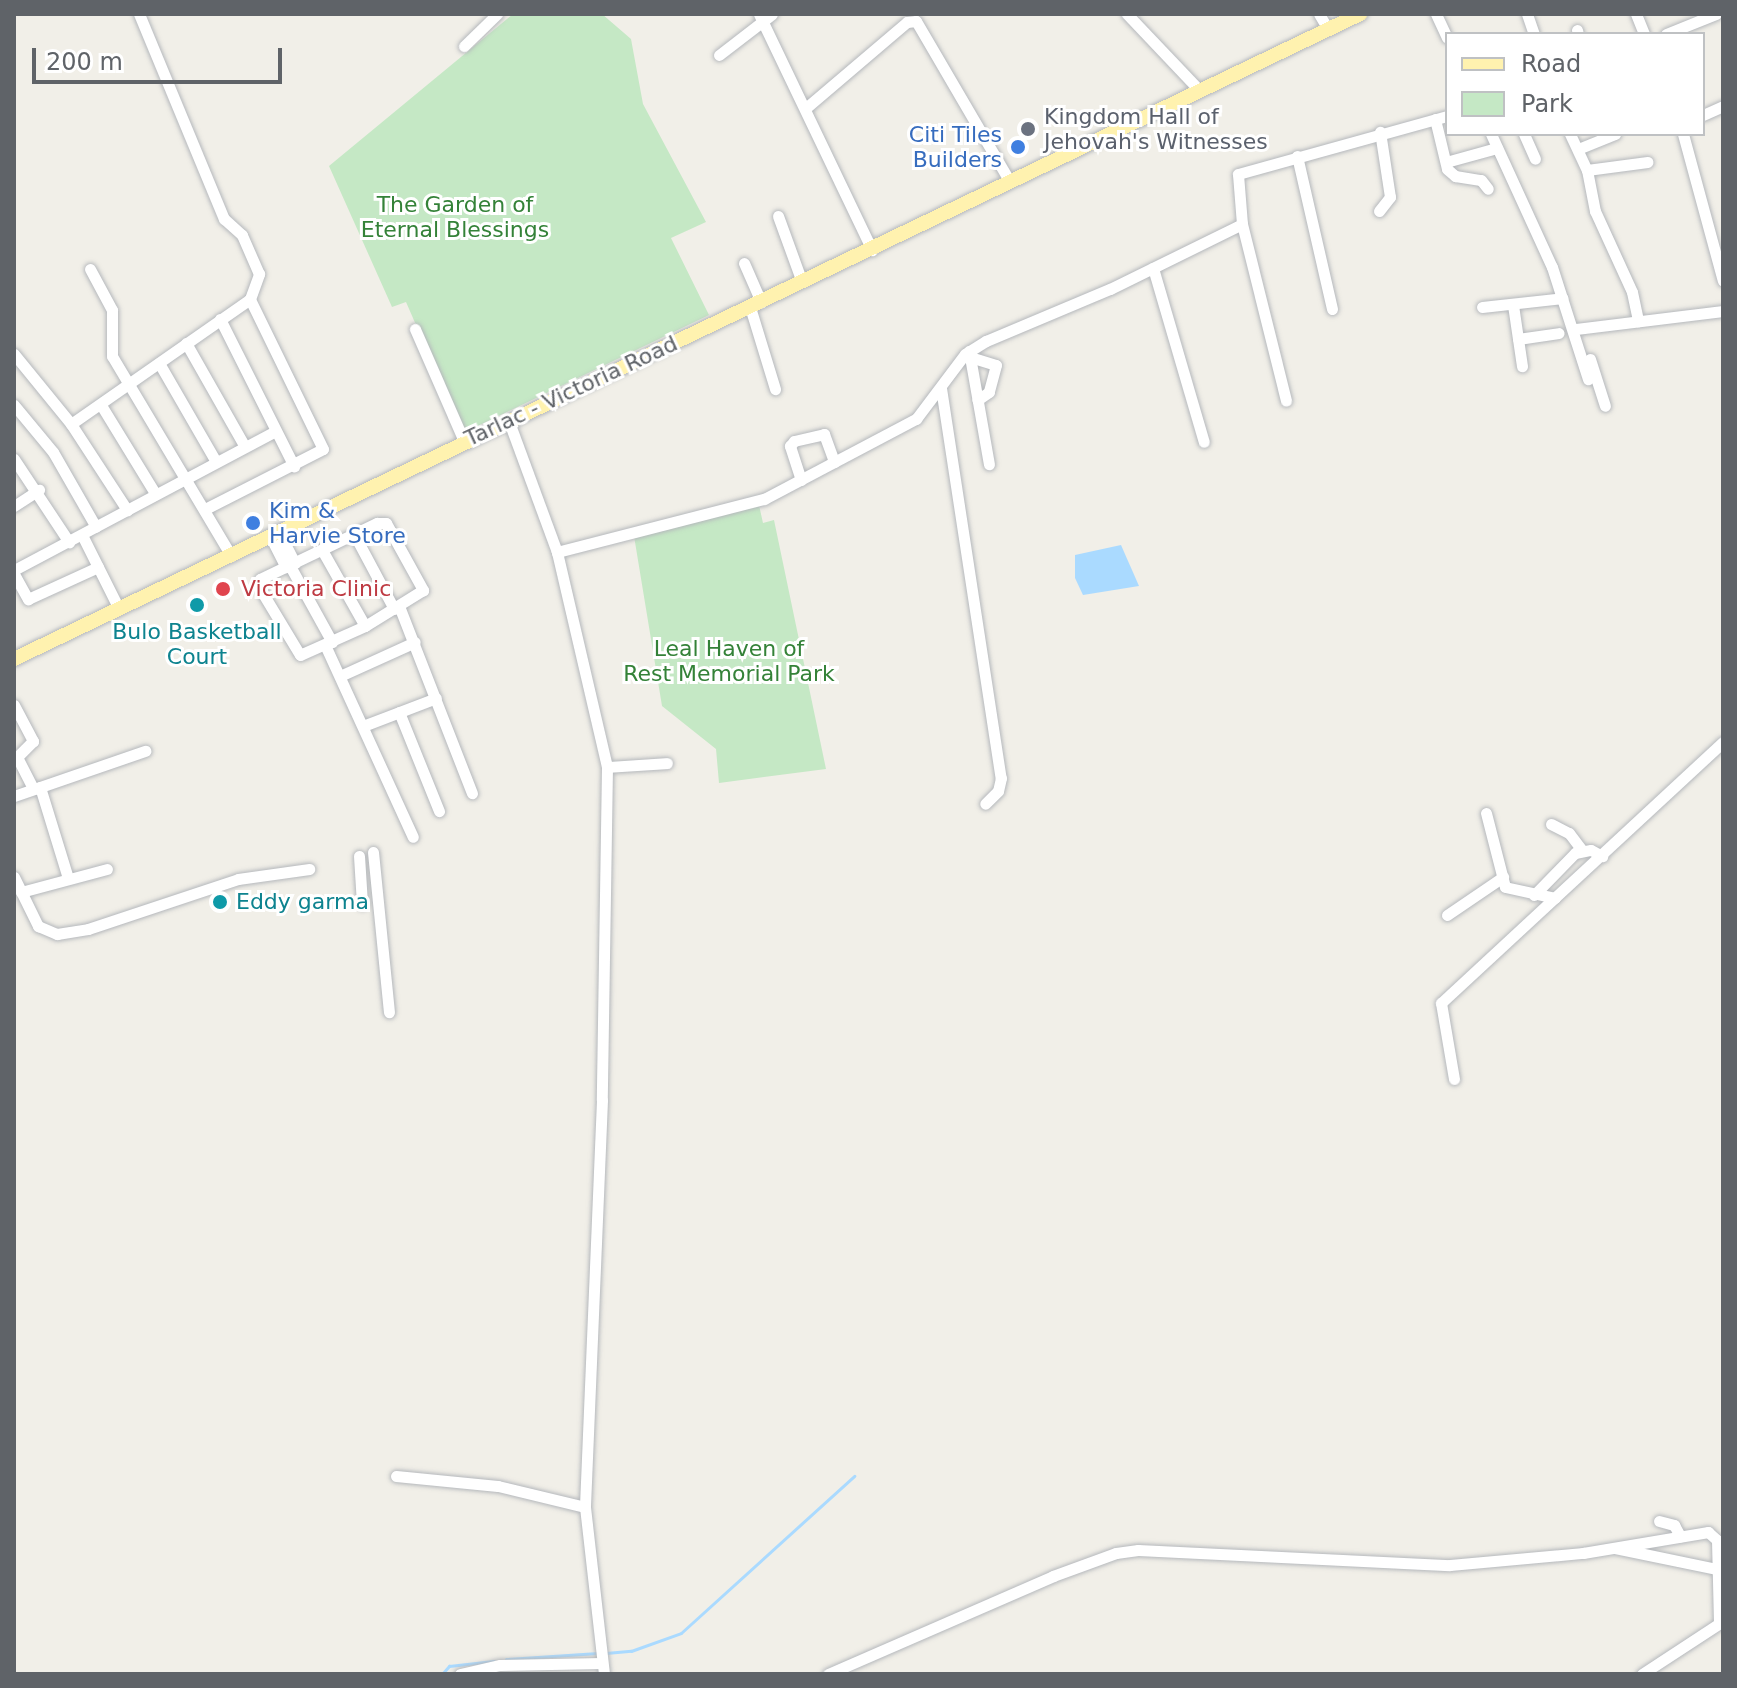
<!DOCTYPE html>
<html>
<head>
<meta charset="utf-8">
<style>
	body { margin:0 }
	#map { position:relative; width:1737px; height:1688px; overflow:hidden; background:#f1efe8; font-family:"DejaVu Sans",sans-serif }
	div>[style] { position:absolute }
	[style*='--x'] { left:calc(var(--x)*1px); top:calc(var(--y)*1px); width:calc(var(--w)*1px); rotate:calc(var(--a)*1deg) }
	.green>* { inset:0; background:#c5e8c5 }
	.water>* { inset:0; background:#aadaff }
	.stream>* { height:3px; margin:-1.5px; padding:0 1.5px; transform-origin:1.5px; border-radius:1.5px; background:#aadaff }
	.roads { filter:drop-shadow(0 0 2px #b5b8bc) drop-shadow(0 0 2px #b5b8bc) }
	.minor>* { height:11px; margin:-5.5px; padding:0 5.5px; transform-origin:5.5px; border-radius:5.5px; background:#fff }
	.major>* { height:14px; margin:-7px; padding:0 7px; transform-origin:7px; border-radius:7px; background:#fff2af }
	.dots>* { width:22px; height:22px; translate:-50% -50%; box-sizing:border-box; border:4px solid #fff; border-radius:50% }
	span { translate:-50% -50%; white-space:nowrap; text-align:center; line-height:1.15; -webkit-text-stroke:6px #fff; paint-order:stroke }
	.worship-label { font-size:22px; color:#5b616d }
	.left { translate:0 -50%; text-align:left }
	.shop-label { font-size:22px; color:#366cbe }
	.right { translate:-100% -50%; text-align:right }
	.park-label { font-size:22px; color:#348238 }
	.street-label { font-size:22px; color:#5f6368 }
	.health-label { font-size:22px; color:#be3a42 }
	.culture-label { font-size:22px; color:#0d838f }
	.frame { position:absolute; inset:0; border:16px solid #5f6368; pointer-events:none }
	.legend { position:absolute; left:1445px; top:32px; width:260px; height:104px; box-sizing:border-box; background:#fff; border:2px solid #bfc1c3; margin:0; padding:10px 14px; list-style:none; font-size:24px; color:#5f6368 }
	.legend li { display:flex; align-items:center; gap:16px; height:40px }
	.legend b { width:40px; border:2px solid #bfc1c3 }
	.scale { position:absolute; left:32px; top:48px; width:250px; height:36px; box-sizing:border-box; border:4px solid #5f6368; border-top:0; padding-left:10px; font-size:24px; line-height:28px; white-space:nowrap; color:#5f6368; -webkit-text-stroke:6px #fff; paint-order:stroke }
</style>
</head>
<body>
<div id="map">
	<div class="green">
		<div style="clip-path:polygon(513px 14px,602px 14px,631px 39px,643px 104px,706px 222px,671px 238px,709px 315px,463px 433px,406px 302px,392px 307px,329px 166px)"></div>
		<div style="clip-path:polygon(759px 505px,763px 523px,774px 520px,826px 769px,719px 783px,716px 749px,662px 706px,634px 536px)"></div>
	</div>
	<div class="water">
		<div style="clip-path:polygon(1121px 545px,1139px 586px,1083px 595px,1075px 578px,1075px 555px)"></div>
	</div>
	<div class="stream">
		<div style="--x:606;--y:1653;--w:25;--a:-5"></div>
		<div style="--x:631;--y:1651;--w:53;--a:-19.8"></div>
		<div style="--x:681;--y:1633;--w:234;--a:-42.2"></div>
		<div style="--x:506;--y:1659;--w:92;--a:-3.7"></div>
		<div style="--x:442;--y:1674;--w:11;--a:-49"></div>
		<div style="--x:449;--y:1666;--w:45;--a:-6.3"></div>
	</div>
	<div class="roads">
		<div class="minor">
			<div style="--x:759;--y:14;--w:262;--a:64.4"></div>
			<div style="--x:1127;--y:14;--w:105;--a:46.5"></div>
			<div style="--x:1319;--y:14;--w:17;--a:59"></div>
			<div style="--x:1436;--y:14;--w:26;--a:65"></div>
			<div style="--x:1527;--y:14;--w:21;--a:71"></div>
			<div style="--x:1636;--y:14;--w:22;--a:68"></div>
			<div style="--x:1577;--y:30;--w:4;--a:76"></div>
			<div style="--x:1666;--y:34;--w:54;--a:-21.8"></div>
			<div style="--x:464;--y:46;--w:46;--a:-44.1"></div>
			<div style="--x:719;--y:55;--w:67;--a:-37.7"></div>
			<div style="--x:807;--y:107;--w:131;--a:-40.4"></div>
			<div style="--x:907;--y:22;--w:9;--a:-6"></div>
			<div style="--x:916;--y:21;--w:184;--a:59.7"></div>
			<div style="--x:1703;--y:115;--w:22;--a:-24"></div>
			<div style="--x:1435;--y:119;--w:51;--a:76.5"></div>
			<div style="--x:1447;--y:169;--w:11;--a:41"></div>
			<div style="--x:1455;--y:176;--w:26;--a:9"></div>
			<div style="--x:1481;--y:180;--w:11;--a:52"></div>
			<div style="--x:1491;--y:134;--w:146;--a:65.4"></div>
			<div style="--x:1552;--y:267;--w:118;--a:72.2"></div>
			<div style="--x:1524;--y:134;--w:27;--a:66"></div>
			<div style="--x:1570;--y:134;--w:40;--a:65"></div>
			<div style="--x:1587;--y:170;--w:42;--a:79"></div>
			<div style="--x:1595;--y:211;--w:89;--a:65.4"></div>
			<div style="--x:1632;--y:292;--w:30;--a:78"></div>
			<div style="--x:1683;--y:134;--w:152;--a:74.8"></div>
			<div style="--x:1578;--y:149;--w:40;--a:-22"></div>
			<div style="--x:1297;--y:156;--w:157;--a:77.1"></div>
			<div style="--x:1446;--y:162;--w:53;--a:-15.4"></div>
			<div style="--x:1587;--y:170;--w:61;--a:-7.6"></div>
			<div style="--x:1379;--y:211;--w:18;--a:-52"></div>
			<div style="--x:1390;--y:197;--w:66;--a:-98.7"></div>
			<div style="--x:778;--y:216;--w:70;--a:70"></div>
			<div style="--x:1242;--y:224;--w:182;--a:76"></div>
			<div style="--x:744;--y:263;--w:43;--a:66.4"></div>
			<div style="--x:1153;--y:268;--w:181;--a:73.7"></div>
			<div style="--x:90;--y:269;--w:47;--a:61.8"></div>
			<div style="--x:112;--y:310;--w:46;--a:90"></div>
			<div style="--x:112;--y:356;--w:233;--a:59.2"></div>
			<div style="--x:1513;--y:305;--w:62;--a:81.6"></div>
			<div style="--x:750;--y:307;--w:86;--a:73"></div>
			<div style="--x:1482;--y:307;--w:81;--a:-6.3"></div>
			<div style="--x:220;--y:319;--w:165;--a:63.3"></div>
			<div style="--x:415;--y:329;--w:122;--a:66.4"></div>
			<div style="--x:1576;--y:329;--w:148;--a:-7"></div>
			<div style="--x:1518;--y:339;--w:41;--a:-8.3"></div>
			<div style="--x:186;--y:343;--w:117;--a:60.4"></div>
			<div style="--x:969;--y:351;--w:115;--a:80"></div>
			<div style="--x:14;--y:354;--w:90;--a:50.8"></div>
			<div style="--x:71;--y:424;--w:103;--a:56.9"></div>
			<div style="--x:970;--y:357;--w:27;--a:17"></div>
			<div style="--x:996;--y:365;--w:28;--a:105"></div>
			<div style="--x:989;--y:392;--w:14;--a:146"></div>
			<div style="--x:1590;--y:359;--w:49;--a:72.3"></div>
			<div style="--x:159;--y:363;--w:112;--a:60"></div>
			<div style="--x:941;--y:388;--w:395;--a:81.3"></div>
			<div style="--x:1001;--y:778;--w:13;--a:103"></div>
			<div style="--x:998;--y:791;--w:18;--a:135"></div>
			<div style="--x:14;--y:405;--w:61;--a:50.3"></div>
			<div style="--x:53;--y:452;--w:86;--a:60.2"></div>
			<div style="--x:101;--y:405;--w:103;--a:58.5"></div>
			<div style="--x:508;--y:419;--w:142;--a:69.8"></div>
			<div style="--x:557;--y:552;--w:221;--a:76.9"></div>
			<div style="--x:607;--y:767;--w:333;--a:90.9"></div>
			<div style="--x:602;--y:1100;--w:407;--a:92.4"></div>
			<div style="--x:585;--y:1507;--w:168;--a:83.5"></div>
			<div style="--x:71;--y:424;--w:218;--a:-34.9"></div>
			<div style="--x:250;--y:299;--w:27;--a:-70"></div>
			<div style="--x:259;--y:274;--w:43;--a:-113.6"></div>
			<div style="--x:242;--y:235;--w:24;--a:-138"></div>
			<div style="--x:224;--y:219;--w:222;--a:-112.5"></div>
			<div style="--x:14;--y:459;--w:100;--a:56.5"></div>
			<div style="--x:801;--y:480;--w:36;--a:-108"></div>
			<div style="--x:790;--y:446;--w:6;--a:-51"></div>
			<div style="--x:794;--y:441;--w:31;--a:-13"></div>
			<div style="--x:824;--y:434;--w:30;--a:70"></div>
			<div style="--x:14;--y:506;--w:30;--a:-33"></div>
			<div style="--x:207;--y:508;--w:130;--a:-27"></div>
			<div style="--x:323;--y:449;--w:167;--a:-116"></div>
			<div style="--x:377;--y:523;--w:9;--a:0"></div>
			<div style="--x:386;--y:523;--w:77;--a:61.1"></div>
			<div style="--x:423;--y:590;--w:68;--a:148.2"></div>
			<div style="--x:365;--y:626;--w:71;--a:156"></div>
			<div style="--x:300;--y:655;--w:79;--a:-121.1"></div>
			<div style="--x:259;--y:587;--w:8;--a:-83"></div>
			<div style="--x:260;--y:579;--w:130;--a:-25.6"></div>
			<div style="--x:279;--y:532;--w:35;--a:63"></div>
			<div style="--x:354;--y:534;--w:85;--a:61.9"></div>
			<div style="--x:82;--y:535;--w:83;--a:63.4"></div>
			<div style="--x:270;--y:536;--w:35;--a:63"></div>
			<div style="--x:322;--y:550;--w:87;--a:60.5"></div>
			<div style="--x:557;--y:552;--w:214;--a:-14.4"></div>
			<div style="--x:764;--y:499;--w:172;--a:-27.8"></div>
			<div style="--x:916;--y:419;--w:81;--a:-53"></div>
			<div style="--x:965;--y:354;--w:25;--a:-32"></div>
			<div style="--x:986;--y:341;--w:134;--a:-22.8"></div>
			<div style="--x:1110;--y:289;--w:147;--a:-26.2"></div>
			<div style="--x:1242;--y:224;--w:50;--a:-94.6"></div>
			<div style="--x:1238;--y:174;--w:217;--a:-15.5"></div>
			<div style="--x:290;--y:566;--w:87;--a:61.1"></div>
			<div style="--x:14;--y:570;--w:296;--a:-28"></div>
			<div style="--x:14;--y:574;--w:29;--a:61"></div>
			<div style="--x:28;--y:599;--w:77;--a:-24.6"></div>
			<div style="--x:399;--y:606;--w:201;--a:68.7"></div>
			<div style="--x:325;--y:645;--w:211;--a:65.4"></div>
			<div style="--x:340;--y:676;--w:82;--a:-24.4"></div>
			<div style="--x:14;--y:705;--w:41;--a:62.2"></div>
			<div style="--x:33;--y:741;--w:23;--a:135"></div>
			<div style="--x:17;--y:757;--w:36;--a:63"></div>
			<div style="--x:399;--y:712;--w:107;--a:68"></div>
			<div style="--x:363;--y:726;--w:78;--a:-21"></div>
			<div style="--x:607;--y:767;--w:60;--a:-3.8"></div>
			<div style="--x:40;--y:787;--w:95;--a:72.9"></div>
			<div style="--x:14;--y:796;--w:139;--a:-19"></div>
			<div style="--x:1486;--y:813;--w:76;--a:75.6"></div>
			<div style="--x:1505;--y:887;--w:51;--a:12.4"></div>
			<div style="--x:1551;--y:824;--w:20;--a:27"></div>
			<div style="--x:1569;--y:833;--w:21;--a:53"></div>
			<div style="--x:373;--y:852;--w:161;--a:84.3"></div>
			<div style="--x:359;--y:856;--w:48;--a:86.4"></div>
			<div style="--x:14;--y:877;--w:55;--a:63.9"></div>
			<div style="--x:38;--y:926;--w:21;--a:23"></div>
			<div style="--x:57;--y:934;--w:31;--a:-9"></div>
			<div style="--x:88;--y:929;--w:158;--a:-18.4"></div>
			<div style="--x:238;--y:879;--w:72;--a:-8"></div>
			<div style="--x:21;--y:892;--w:89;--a:-15"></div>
			<div style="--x:1534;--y:895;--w:59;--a:-45.7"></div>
			<div style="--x:1575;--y:853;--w:16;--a:-11"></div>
			<div style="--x:1591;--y:850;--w:13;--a:29"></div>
			<div style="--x:1447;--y:915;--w:68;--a:-34.2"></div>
			<div style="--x:1454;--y:1079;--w:77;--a:-99.7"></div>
			<div style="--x:1441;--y:1003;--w:384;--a:-42.8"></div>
			<div style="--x:396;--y:1476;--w:102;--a:5.6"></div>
			<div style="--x:498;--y:1486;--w:89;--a:13.6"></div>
			<div style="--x:1659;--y:1521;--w:16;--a:15"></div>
			<div style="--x:1674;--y:1525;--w:13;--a:61"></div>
			<div style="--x:1615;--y:1548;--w:103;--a:11.7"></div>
			<div style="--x:460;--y:1674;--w:41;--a:-12.7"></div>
			<div style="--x:500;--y:1665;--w:102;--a:-1.1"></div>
			<div style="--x:828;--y:1674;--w:245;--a:-23.5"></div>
			<div style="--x:1053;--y:1576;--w:67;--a:-20.1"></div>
			<div style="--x:1116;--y:1553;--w:22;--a:-8"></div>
			<div style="--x:1138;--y:1550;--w:312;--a:2.8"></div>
			<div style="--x:1450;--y:1565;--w:134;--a:-5.2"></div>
			<div style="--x:1583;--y:1553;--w:127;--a:-9.5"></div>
			<div style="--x:1708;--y:1532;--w:12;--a:42"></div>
			<div style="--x:1717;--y:1540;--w:83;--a:88.6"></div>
			<div style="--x:1642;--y:1674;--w:97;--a:-33.2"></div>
		</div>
		<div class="major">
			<div style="--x:14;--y:659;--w:1493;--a:-25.6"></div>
		</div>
	</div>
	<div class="dots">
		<div style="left:1028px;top:129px;background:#6b7280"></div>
		<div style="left:1018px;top:147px;background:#3f7fe0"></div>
		<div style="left:253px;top:523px;background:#3f7fe0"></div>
		<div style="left:223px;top:589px;background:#e0444e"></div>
		<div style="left:197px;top:605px;background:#0f9aa8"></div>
		<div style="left:220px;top:902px;background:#0f9aa8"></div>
	</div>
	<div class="worship-label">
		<span class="left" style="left:1044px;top:129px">Kingdom Hall of<br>Jehovah's Witnesses</span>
	</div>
	<div class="shop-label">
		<span class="right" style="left:1002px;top:147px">Citi Tiles<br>Builders</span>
		<span class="left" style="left:269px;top:523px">Kim &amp;<br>Harvie Store</span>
	</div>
	<div class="park-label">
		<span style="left:455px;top:217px">The Garden of<br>Eternal Blessings</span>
		<span style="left:729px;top:661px">Leal Haven of<br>Rest Memorial Park</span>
	</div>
	<div class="street-label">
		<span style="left:571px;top:391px;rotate:-25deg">Tarlac - Victoria Road</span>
	</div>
	<div class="health-label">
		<span class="left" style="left:241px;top:589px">Victoria Clinic</span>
	</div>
	<div class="culture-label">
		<span style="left:197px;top:644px">Bulo Basketball<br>Court</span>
		<span class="left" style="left:236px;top:902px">Eddy garma</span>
	</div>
	<div class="frame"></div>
	<ul class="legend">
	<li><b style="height:10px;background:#fff2af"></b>Road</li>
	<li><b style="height:22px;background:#c5e8c5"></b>Park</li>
	</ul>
	<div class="scale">200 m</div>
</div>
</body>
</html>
